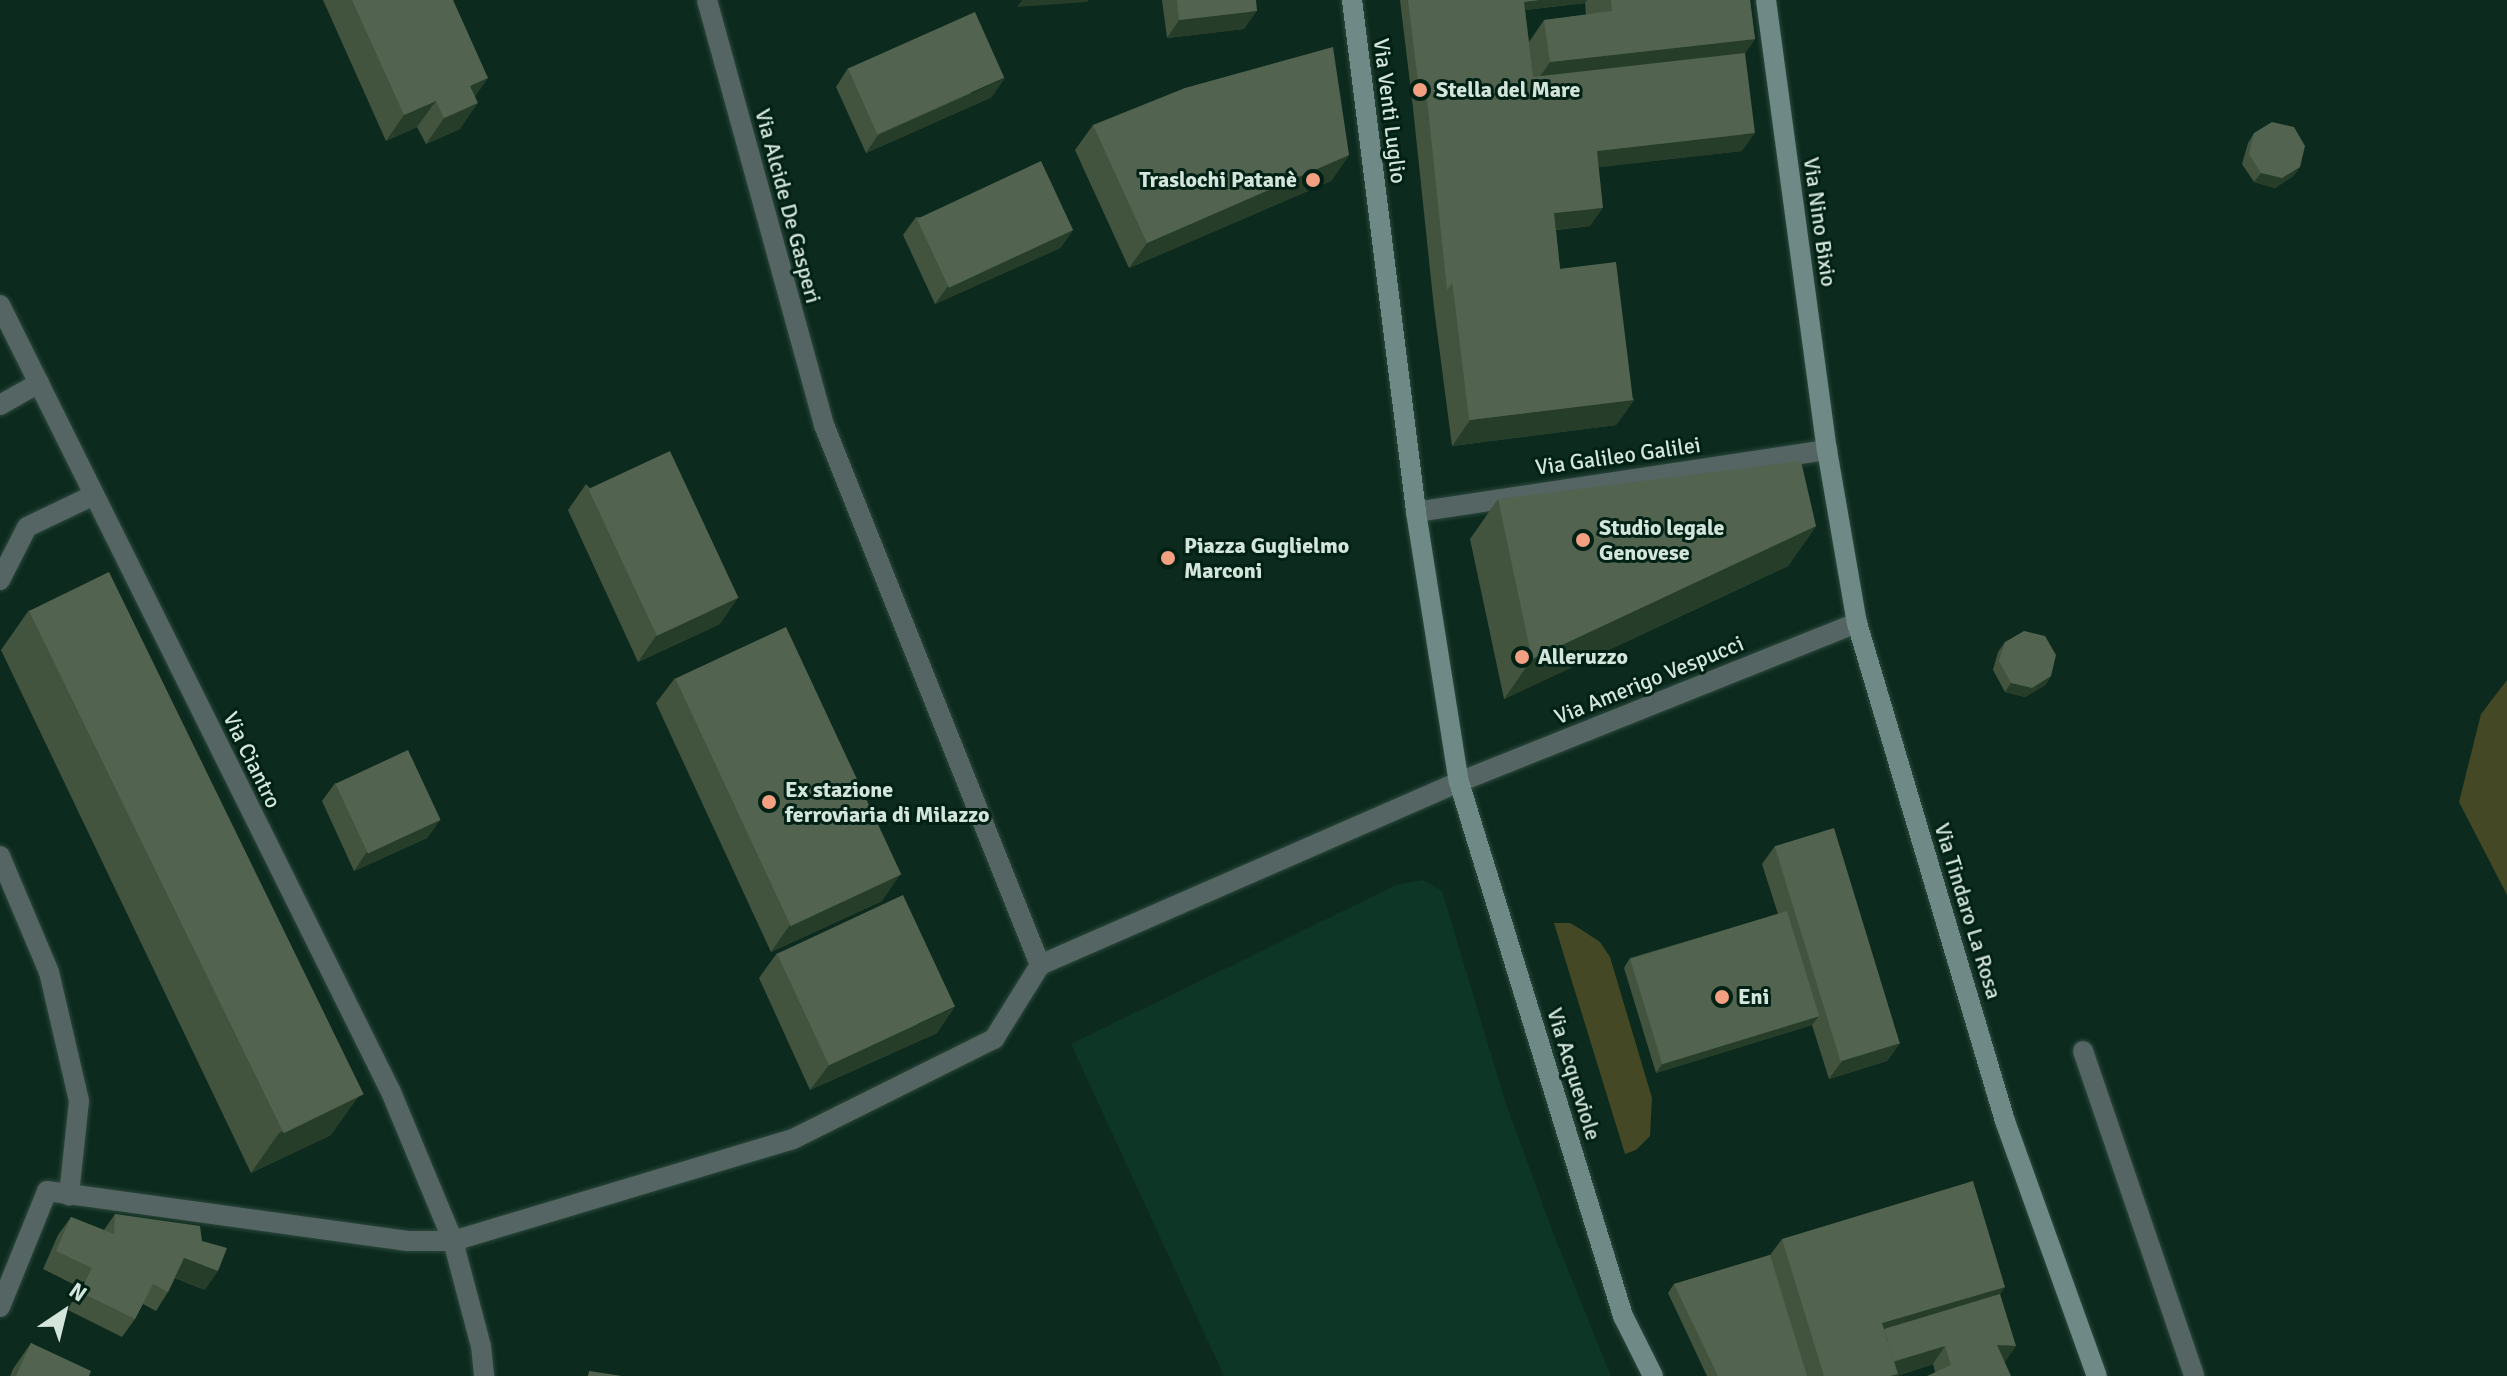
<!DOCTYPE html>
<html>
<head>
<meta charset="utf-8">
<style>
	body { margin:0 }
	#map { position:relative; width:2507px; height:1376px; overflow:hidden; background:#0c2a1e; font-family:Signika,sans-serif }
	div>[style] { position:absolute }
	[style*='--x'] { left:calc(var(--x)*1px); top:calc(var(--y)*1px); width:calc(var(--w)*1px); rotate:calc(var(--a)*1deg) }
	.built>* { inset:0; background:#0d3627 }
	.green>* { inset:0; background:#444824 }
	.roads { filter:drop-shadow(0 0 2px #2c483c) drop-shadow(0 0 2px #2c483c) }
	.service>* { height:20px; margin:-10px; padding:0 10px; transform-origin:10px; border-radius:10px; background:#556563 }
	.minor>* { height:20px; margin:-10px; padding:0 10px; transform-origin:10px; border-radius:10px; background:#556563 }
	.tertiary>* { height:20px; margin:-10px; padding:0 10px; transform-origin:10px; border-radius:10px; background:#556563 }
	.secondary>* { height:20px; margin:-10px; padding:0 10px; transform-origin:10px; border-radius:10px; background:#6f8986 }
	.wall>* { inset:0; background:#42543e }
	.shaded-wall>* { inset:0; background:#263d2a }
	.building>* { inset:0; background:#52644f; transform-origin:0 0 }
	.dots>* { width:22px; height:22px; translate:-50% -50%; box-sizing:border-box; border:4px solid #022115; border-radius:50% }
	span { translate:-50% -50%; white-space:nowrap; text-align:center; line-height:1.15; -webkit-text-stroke:6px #022115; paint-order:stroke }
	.poi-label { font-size:22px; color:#d4e5dc; font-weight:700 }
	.left { translate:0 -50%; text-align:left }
	.right { translate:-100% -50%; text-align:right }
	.street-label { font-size:22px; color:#d4e5dc }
	.north { position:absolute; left:24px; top:1272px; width:80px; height:80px; -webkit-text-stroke:6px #022115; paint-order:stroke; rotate:35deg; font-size:22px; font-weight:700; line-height:32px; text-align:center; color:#d4e5dc }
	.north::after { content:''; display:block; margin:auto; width:28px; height:36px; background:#d4e5dc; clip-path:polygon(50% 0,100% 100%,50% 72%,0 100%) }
</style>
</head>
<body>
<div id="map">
	<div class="built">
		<div style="clip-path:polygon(1423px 880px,1442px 891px,1505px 1101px,1555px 1238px,1611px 1376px,1224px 1376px,1071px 1044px,1396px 885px)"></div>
	</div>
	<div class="green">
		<div style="clip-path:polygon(2507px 680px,2507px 895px,2459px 802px,2481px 714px)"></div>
		<div style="clip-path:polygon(1554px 923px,1570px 923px,1582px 930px,1600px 942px,1610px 957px,1652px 1098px,1650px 1136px,1636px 1150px,1625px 1154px)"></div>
	</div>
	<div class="roads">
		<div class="service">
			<div style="--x:0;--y:580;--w:59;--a:-63"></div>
			<div style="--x:27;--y:527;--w:74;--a:-25.5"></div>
			<div style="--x:0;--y:856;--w:126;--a:67.1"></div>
			<div style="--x:49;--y:972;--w:132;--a:76.9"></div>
			<div style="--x:79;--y:1101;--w:95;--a:96.1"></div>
			<div style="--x:2083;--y:1051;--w:343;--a:71.1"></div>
		</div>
		<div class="minor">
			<div style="--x:0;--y:405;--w:45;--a:-29.4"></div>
			<div style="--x:0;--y:1307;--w:125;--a:-67.9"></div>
			<div style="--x:47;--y:1191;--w:364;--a:7.9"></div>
			<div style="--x:408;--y:1241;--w:45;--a:0"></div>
		</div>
		<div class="tertiary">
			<div style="--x:707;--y:0;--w:441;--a:74.6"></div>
			<div style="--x:824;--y:425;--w:582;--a:68.2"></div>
			<div style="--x:1040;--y:965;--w:457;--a:-23.6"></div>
			<div style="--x:1459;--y:782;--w:429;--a:-21.8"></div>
			<div style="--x:0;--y:305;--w:879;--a:63.58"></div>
			<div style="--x:391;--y:1092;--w:161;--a:67.4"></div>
			<div style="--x:453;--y:1241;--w:109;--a:75.1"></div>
			<div style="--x:481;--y:1346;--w:30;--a:84"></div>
			<div style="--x:1416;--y:512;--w:416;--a:-8.6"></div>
			<div style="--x:453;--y:1241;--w:355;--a:-16.7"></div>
			<div style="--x:793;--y:1139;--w:225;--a:-26.5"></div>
			<div style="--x:994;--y:1039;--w:87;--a:-58.1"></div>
		</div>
		<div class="secondary">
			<div style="--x:1352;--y:0;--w:516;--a:82.87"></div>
			<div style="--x:1416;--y:512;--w:273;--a:81"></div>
			<div style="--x:1459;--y:782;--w:559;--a:72.93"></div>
			<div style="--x:1623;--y:1316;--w:67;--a:63.4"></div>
			<div style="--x:1766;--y:0;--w:454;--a:82.3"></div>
			<div style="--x:1827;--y:450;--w:176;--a:80.2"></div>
			<div style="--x:1857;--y:623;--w:520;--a:73.45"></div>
			<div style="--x:2005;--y:1121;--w:271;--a:70.2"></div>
		</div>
	</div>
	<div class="wall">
		<div style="clip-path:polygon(323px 0,453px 0,475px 96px,460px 129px,426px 144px,417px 127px,386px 141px)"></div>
		<div style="clip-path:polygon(1162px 0,1256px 0,1244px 29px,1167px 38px)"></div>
		<div style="clip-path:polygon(evenodd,1400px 0,1750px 0,1755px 39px,1745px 53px,1742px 151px,1598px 167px,1590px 226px,1556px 230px,1560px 269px,1634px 400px,1616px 425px,1452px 446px,1434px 308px,1413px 108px,1400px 0,1585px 3px,1586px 15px,1544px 20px,1529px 42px,1525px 10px,1585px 3px)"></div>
		<div style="clip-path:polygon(848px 68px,992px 97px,866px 153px,836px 87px)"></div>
		<div style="clip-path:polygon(1093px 125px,1349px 155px,1331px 181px,1129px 268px,1075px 150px)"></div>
		<div style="clip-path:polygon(2254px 133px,2300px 167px,2293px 176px,2275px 188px,2254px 182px,2242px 164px,2248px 143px)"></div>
		<div style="clip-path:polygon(916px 217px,1073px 230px,1060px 248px,935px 304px,903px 235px)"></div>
		<div style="clip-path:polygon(586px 484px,720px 624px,638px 662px,568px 510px)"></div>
		<div style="clip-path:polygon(1498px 499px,1816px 526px,1788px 566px,1504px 699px,1470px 539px)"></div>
		<div style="clip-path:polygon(29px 610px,331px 1135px,251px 1173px,1px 650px)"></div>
		<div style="clip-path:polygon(2005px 642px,2051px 676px,2045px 685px,2025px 697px,2005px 692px,1993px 670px,1998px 652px)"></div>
		<div style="clip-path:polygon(675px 678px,882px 901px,771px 952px,656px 703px)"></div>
		<div style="clip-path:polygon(335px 783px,440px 820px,427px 838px,354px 871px,322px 801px)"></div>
		<div style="clip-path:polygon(1775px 846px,1900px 1043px,1887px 1061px,1829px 1079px,1812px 1025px,1656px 1073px,1624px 968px,1630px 958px,1778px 914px,1762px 864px)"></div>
		<div style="clip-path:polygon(777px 953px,937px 1033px,810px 1090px,759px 978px)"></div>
		<div style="clip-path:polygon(115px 1214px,205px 1290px,175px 1278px,168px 1292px,156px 1311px,143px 1304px,135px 1319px,122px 1337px,68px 1310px,79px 1287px,43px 1269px,58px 1235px,71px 1217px,104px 1230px)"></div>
		<div style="clip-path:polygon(1782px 1239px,2005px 1287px,2000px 1294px,2005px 1362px,1935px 1372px,1933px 1364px,1897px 1376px,1707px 1376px,1668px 1293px,1674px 1284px,1770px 1255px)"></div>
		<div style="clip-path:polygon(31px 1343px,89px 1376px,10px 1376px,13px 1369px)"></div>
	</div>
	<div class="shaded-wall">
		<div style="clip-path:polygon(1022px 0,1089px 0,1087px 2px,1017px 7px)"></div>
		<div style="clip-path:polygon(1539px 0,1587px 0,1585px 3px,1517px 11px,1524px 2px)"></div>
		<div style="clip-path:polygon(1257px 11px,1244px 29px,1167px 38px,1179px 20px)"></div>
		<div style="clip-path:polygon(1755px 39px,1733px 71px,1534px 85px,1550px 62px)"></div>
		<div style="clip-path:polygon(488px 78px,470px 104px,470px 86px)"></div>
		<div style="clip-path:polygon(1005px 78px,992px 97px,866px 153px,878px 135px)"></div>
		<div style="clip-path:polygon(436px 101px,417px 127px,386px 141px,404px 115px)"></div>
		<div style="clip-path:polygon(478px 103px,460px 129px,426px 144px,444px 118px)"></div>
		<div style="clip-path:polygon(1755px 133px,1742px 151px,1584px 169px,1597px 151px)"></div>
		<div style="clip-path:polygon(1349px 155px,1331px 181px,1129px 268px,1147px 243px)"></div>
		<div style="clip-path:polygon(2300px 167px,2293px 176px,2275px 188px,2254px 182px,2261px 173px)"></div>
		<div style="clip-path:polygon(1603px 208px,1590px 226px,1541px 231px,1554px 213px)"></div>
		<div style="clip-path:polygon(1073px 230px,1060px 248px,935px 304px,948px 286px)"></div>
		<div style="clip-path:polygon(1634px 400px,1616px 425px,1452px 446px,1470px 420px)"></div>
		<div style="clip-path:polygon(1816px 526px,1788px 566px,1504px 699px,1532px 659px)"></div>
		<div style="clip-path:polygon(738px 598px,720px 624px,638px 662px,656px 636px)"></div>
		<div style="clip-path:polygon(2051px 676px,2045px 685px,2025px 697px,2005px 692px,2011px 683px)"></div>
		<div style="clip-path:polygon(440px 820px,427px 838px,354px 871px,366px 853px)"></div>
		<div style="clip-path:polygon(900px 875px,882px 901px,771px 952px,789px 926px)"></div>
		<div style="clip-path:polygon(955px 1007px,937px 1033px,810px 1090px,829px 1065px)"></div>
		<div style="clip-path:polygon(1819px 1016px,1812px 1025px,1656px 1073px,1663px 1063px)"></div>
		<div style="clip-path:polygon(1900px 1043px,1887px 1061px,1829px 1079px,1842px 1061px)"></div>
		<div style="clip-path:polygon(359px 1096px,331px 1135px,251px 1173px,279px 1133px)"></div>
		<div style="clip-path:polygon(184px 1258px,218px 1271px,205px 1290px,171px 1276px)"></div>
		<div style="clip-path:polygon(2005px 1287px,1987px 1312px,1881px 1344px,1882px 1323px)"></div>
		<div style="clip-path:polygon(1997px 1345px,2016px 1346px,2003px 1365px)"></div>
		<div style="clip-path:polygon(1945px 1346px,1933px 1364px,1897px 1376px,1878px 1376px,1887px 1364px)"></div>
	</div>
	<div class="building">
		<div style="clip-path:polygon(352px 0,453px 0,488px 78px,470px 86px,478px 103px,444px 118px,436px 101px,404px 115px)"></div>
		<div style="clip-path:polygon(1177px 0,1256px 0,1257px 11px,1179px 20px)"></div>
		<div style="clip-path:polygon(1408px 0,1539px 0,1524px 2px,1533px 77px,1426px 89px,1420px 98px)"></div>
		<div style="clip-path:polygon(1611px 0,1750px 0,1755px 39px,1550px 62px,1544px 20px,1612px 11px)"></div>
		<div style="left:975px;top:12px;width:72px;height:139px;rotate:66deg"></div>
		<div style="clip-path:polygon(1333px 47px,1349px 155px,1147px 243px,1093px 125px,1185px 88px)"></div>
		<div style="clip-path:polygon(1745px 53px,1755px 133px,1597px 151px,1603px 208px,1554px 213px,1560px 269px,1452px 283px,1447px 290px,1426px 89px)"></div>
		<div style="clip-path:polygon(2272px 122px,2294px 127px,2305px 146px,2300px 167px,2282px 178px,2261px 173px,2249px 154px,2254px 133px)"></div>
		<div style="left:1041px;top:161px;width:76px;height:137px;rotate:65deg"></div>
		<div style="left:1616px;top:262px;width:139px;height:165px;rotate:83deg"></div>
		<div style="left:670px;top:451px;width:162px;height:90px;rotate:65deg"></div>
		<div style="clip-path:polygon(1801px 461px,1816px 526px,1532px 659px,1498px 499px)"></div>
		<div style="left:109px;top:572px;width:581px;height:89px;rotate:64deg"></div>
		<div style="left:786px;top:627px;width:273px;height:122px;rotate:65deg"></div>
		<div style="clip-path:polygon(2024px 631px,2045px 636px,2056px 655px,2051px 676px,2032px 688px,2011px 683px,1999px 661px,2005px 642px)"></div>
		<div style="left:408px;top:750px;width:77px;height:80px;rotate:65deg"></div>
		<div style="left:1834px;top:828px;width:225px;height:62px;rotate:73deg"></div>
		<div style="left:903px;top:895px;width:123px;height:139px;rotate:65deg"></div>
		<div style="left:1787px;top:911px;width:110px;height:164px;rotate:73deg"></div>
		<div style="clip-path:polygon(1973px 1181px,2005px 1287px,1882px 1323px,1898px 1374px,1890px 1376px,1824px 1376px,1782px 1239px)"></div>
		<div style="clip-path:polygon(115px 1214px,200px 1226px,202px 1241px,227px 1248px,218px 1271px,184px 1258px,168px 1292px,153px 1284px,135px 1319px,80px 1292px,92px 1268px,56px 1251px,71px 1217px,114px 1234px)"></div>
		<div style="clip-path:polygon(1770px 1255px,1807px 1376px,1718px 1376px,1674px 1284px)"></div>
		<div style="clip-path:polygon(2000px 1294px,2016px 1346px,1997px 1345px,2011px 1376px,1927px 1376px,1951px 1365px,1945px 1346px,1894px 1361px,1884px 1329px)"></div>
		<div style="clip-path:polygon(31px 1343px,91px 1371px,89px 1376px,16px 1376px)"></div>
		<div style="clip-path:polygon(589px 1371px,622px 1376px,588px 1376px)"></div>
	</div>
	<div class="dots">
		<div style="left:1420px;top:90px;background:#f39f82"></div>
		<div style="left:1313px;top:180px;background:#f39f82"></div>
		<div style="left:1583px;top:540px;background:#f39f82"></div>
		<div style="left:1168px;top:558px;background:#f39f82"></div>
		<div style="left:1522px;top:657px;background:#f39f82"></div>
		<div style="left:769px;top:802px;background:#f39f82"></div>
		<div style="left:1722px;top:997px;background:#f39f82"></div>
	</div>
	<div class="poi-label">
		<span class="left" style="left:1436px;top:90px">Stella del Mare</span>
		<span class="right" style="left:1297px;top:180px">Traslochi Patanè</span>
		<span class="left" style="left:1599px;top:540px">Studio legale<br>Genovese</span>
		<span class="left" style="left:1184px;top:558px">Piazza Guglielmo<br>Marconi</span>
		<span class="left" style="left:1538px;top:657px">Alleruzzo</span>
		<span class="left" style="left:785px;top:802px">Ex stazione<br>ferroviaria di Milazzo</span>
		<span class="left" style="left:1738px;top:997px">Eni</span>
	</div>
	<div class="street-label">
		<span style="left:1390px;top:111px;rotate:83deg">Via Venti Luglio</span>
		<span style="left:788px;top:206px;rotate:75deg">Via Alcide De Gasperi</span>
		<span style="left:1820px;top:222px;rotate:82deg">Via Nino Bixio</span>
		<span style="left:1618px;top:456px;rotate:-8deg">Via Galileo Galilei</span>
		<span style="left:1649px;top:680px;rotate:-22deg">Via Amerigo Vespucci</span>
		<span style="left:252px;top:760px;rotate:64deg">Via Ciantro</span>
		<span style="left:1968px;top:911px;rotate:73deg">Via Tindaro La Rosa</span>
		<span style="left:1574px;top:1074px;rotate:73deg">Via Acqueviole</span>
	</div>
	<div class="north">N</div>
</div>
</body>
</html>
